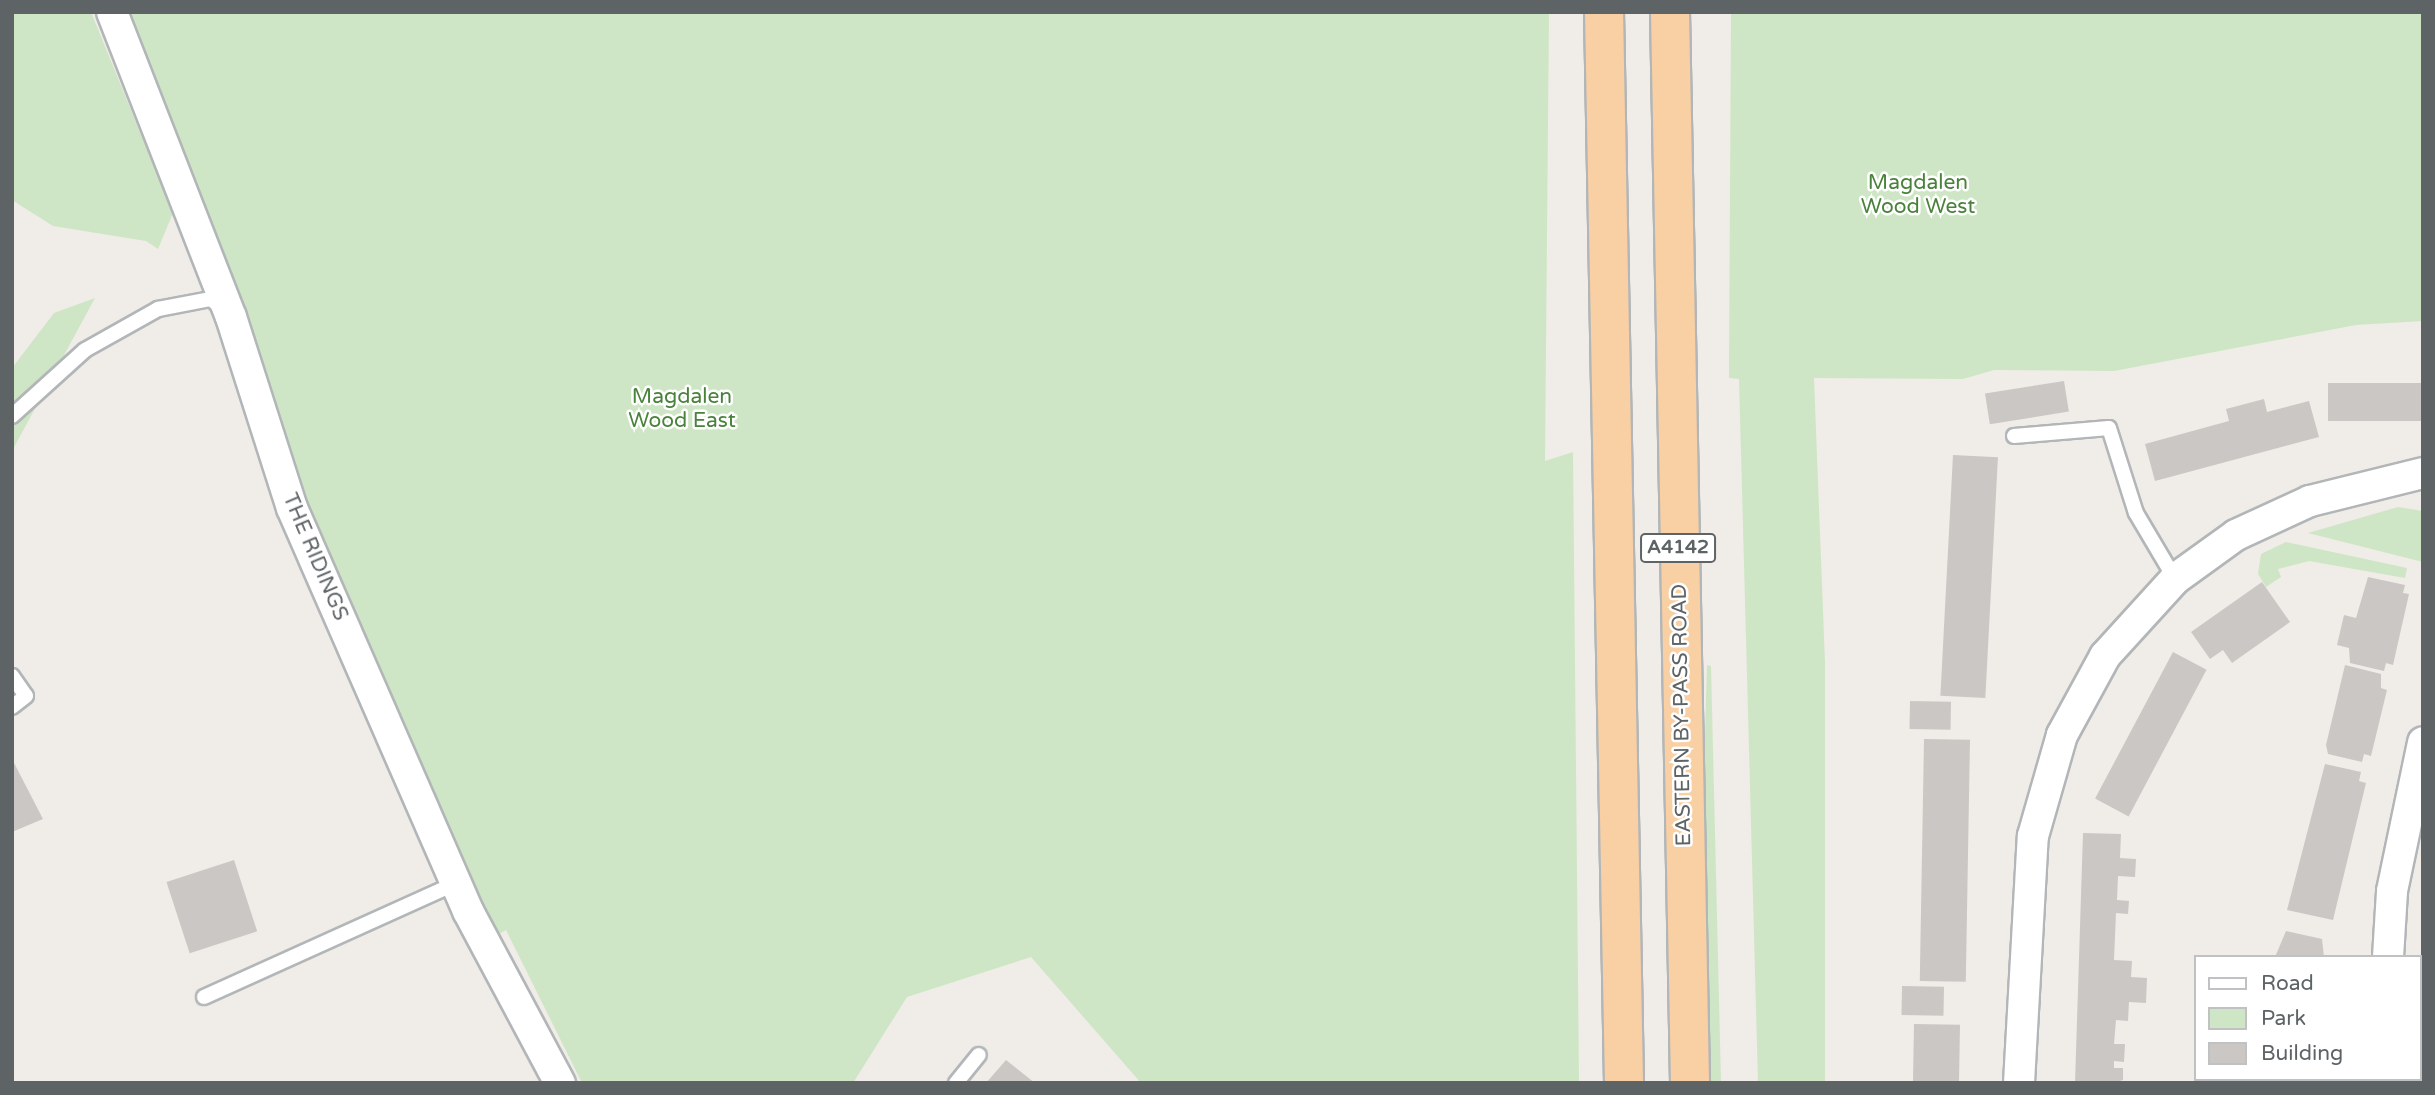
<!DOCTYPE html>
<style>
body{margin:0}
#map{position:relative;width:2435px;height:1095px;overflow:hidden;background:#f0ece7;font-family:"Varela Round",sans-serif}
div>[style]{position:absolute}
.green>*{inset:0;background:#cee6c5}
.building>*{inset:0;background:#cbc7c4;transform-origin:0 0}
.roads{filter:drop-shadow(2px 0 #b2b6b8) drop-shadow(-2px 0 #b2b6b8) drop-shadow(0 2px #b2b6b8) drop-shadow(0 -2px #b2b6b8)}
.service>*{height:14px;margin:-7px;padding:0 7px;transform-origin:7px;border-radius:7px;background:#fff}
.minor>*{height:30px;margin:-15px;padding:0 15px;transform-origin:15px;border-radius:15px;background:#fff}
.trunk>*{height:38px;margin:-19px;padding:0 19px;transform-origin:19px;border-radius:19px;background:#f9d0a4}
span{translate:-50% -50%;white-space:nowrap;text-align:center;line-height:1.15;-webkit-text-stroke:5px #fff;paint-order:stroke}
.shield-label span{padding:2px 5px;background:#fff;border:2px solid;border-radius:5px;-webkit-text-stroke-width:0}
.shield-label{font-size:19px;color:#5e6466;font-weight:700}
.park-label{font-size:21px;color:#49823a}
.street-label{font-size:21px;color:#5e6466}
.frame{position:absolute;inset:0;border:14px solid #5e6466;pointer-events:none}
.legend{position:absolute;left:2194px;top:955px;width:228px;height:126px;box-sizing:border-box;background:#fff;border:2px solid #bfc1c2;margin:0;padding:9px 12px;list-style:none;font-size:21px;color:#5e6466}
.legend li{display:flex;align-items:center;gap:14px;height:35px}
.legend b{width:35px;border:2px solid #bfc1c2}
</style>
<div id="map">
<div class="green">
<i style="clip-path:polygon(12px 12px,91px 12px,173px 213px,158px 249px,146px 241px,53px 226px,12px 200px)"></i>
<i style="clip-path:polygon(98px 12px,1549px 12px,1545px 461px,1573px 452px,1579px 1083px,1141px 1083px,1031px 957px,907px 997px,853px 1083px,582px 1083px,506px 930px,487px 941px)"></i>
<i style="clip-path:polygon(1731px 12px,2423px 12px,2423px 321px,2356px 325px,2114px 371px,1994px 370px,1963px 379px,1814px 378px,1825px 663px,1825px 1083px,1758px 1083px,1739px 379px,1729px 378px)"></i>
<i style="clip-path:polygon(95px 298px,12px 451px,12px 368px,54px 313px)"></i>
<i style="clip-path:polygon(2398px 507px,2423px 511px,2423px 562px,2308px 533px)"></i>
<i style="clip-path:polygon(2286px 542px,2407px 568px,2405px 578px,2309px 561px,2278px 569px,2281px 577px,2266px 587px,2258px 574px,2261px 554px)"></i>
<i style="clip-path:polygon(1707px 665px,1711px 666px,1721px 1083px,1708px 1083px,1702px 834px)"></i>
</div>
<div class="building">
<i style="left:2064px;top:381px;width:31px;height:80px;rotate:81deg"></i>
<i style="left:2423px;top:383px;width:38px;height:95px;rotate:90deg"></i>
<i style="clip-path:polygon(2264px 399px,2267px 412px,2309px 401px,2319px 437px,2155px 481px,2145px 444px,2229px 421px,2226px 409px)"></i>
<i style="left:1953px;top:455px;width:45px;height:241px;rotate:3deg"></i>
<i style="clip-path:polygon(2368px 577px,2405px 585px,2403px 593px,2409px 594px,2393px 665px,2386px 663px,2384px 671px,2350px 663px,2349px 648px,2337px 645px,2344px 615px,2356px 618px)"></i>
<i style="clip-path:polygon(2262px 582px,2290px 622px,2232px 663px,2223px 650px,2210px 659px,2191px 632px)"></i>
<i style="left:2173px;top:652px;width:38px;height:166px;rotate:28deg"></i>
<i style="clip-path:polygon(2345px 665px,2381px 674px,2381px 688px,2387px 690px,2371px 756px,2364px 754px,2362px 762px,2328px 754px,2326px 745px)"></i>
<i style="left:1910px;top:701px;width:41px;height:28px;rotate:1deg"></i>
<i style="left:1924px;top:739px;width:46px;height:242px;rotate:1deg"></i>
<i style="clip-path:polygon(12px 759px,43px 819px,12px 832px)"></i>
<i style="clip-path:polygon(2325px 764px,2361px 772px,2359px 781px,2366px 783px,2333px 920px,2287px 910px)"></i>
<i style="clip-path:polygon(2083px 833px,2121px 834px,2120px 858px,2136px 859px,2135px 877px,2118px 876px,2117px 900px,2129px 901px,2128px 914px,2116px 913px,2114px 960px,2132px 961px,2131px 977px,2147px 978px,2146px 1003px,2129px 1002px,2128px 1021px,2116px 1020px,2114px 1044px,2125px 1044px,2124px 1062px,2114px 1061px,2114px 1068px,2123px 1068px,2123px 1080px,2113px 1083px,2075px 1083px)"></i>
<i style="left:234px;top:860px;width:75px;height:71px;rotate:72deg"></i>
<i style="clip-path:polygon(2286px 931px,2322px 939px,2324px 957px,2275px 957px)"></i>
<i style="left:1902px;top:986px;width:42px;height:29px;rotate:1deg"></i>
<i style="left:1914px;top:1024px;width:46px;height:59px;rotate:1deg"></i>
<i style="clip-path:polygon(1006px 1060px,1035px 1083px,986px 1083px)"></i>
</div>
<div class="roads">
<div class="service">
<i style="left:12px;top:416px;width:98px;rotate:-42.1deg"></i>
<i style="left:85px;top:350px;width:84px;rotate:-29.3deg"></i>
<i style="left:158px;top:309px;width:54px;rotate:-10.7deg"></i>
<i style="left:211px;top:299px;width:16px;rotate:40deg"></i>
<i style="left:2014px;top:436px;width:95px;rotate:-4.8deg"></i>
<i style="left:2109px;top:428px;width:89px;rotate:72.4deg"></i>
<i style="left:2136px;top:513px;width:77px;rotate:59.4deg"></i>
<i style="left:12px;top:676px;width:24px;rotate:55deg"></i>
<i style="left:26px;top:696px;width:18px;rotate:142deg"></i>
<i style="left:204px;top:997px;width:277px;rotate:-24.3deg"></i>
<i style="left:956px;top:1083px;width:36px;rotate:-51deg"></i>
<i style="left:2292px;top:1083px;width:4px;rotate:-63deg"></i>
</div>
<div class="minor">
<i style="left:112px;top:12px;width:327px;rotate:68.7deg"></i>
<i style="left:231px;top:317px;width:201px;rotate:72.3deg"></i>
<i style="left:292px;top:508px;width:440px;rotate:66.4deg"></i>
<i style="left:468px;top:911px;width:195px;rotate:61.9deg"></i>
<i style="left:2388px;top:957px;width:66px;rotate:-86.5deg"></i>
<i style="left:2392px;top:891px;width:152px;rotate:-78.2deg"></i>
<i style="left:2419px;top:1050px;width:6px;rotate:51deg"></i>
<i style="left:2019px;top:1083px;width:247px;rotate:-86.8deg"></i>
<i style="left:2033px;top:836px;width:105px;rotate:-74deg"></i>
<i style="left:2062px;top:735px;width:90px;rotate:-61.4deg"></i>
<i style="left:2105px;top:656px;width:104px;rotate:-47.7deg"></i>
<i style="left:2175px;top:579px;width:75px;rotate:-35.8deg"></i>
<i style="left:2236px;top:535px;width:81px;rotate:-24.7deg"></i>
<i style="left:2310px;top:501px;width:116px;rotate:-13.9deg"></i>
</div>
<div class="trunk">
<i style="left:1604px;top:12px;width:1071px;rotate:88.93deg"></i>
<i style="left:1670px;top:12px;width:1071px;rotate:88.93deg"></i>
</div>
</div>
<div class="shield-label">
<span style="left:1678px;top:548px">A4142</span>
</div>
<div class="park-label">
<span style="left:1918px;top:195px">Magdalen<br>Wood West</span>
<span style="left:682px;top:409px">Magdalen<br>Wood East</span>
</div>
<div class="street-label">
<span style="left:315px;top:557px;rotate:67deg">THE RIDINGS</span>
<span style="left:1682px;top:715px;rotate:-91deg">EASTERN BY-PASS ROAD</span>
</div>
<div class="frame"></div>
<ul class="legend">
<li><b style="height:9px;background:#fff"></b>Road</li>
<li><b style="height:19px;background:#cee6c5"></b>Park</li>
<li><b style="height:19px;background:#cbc7c4"></b>Building</li>
</ul>
</div>
